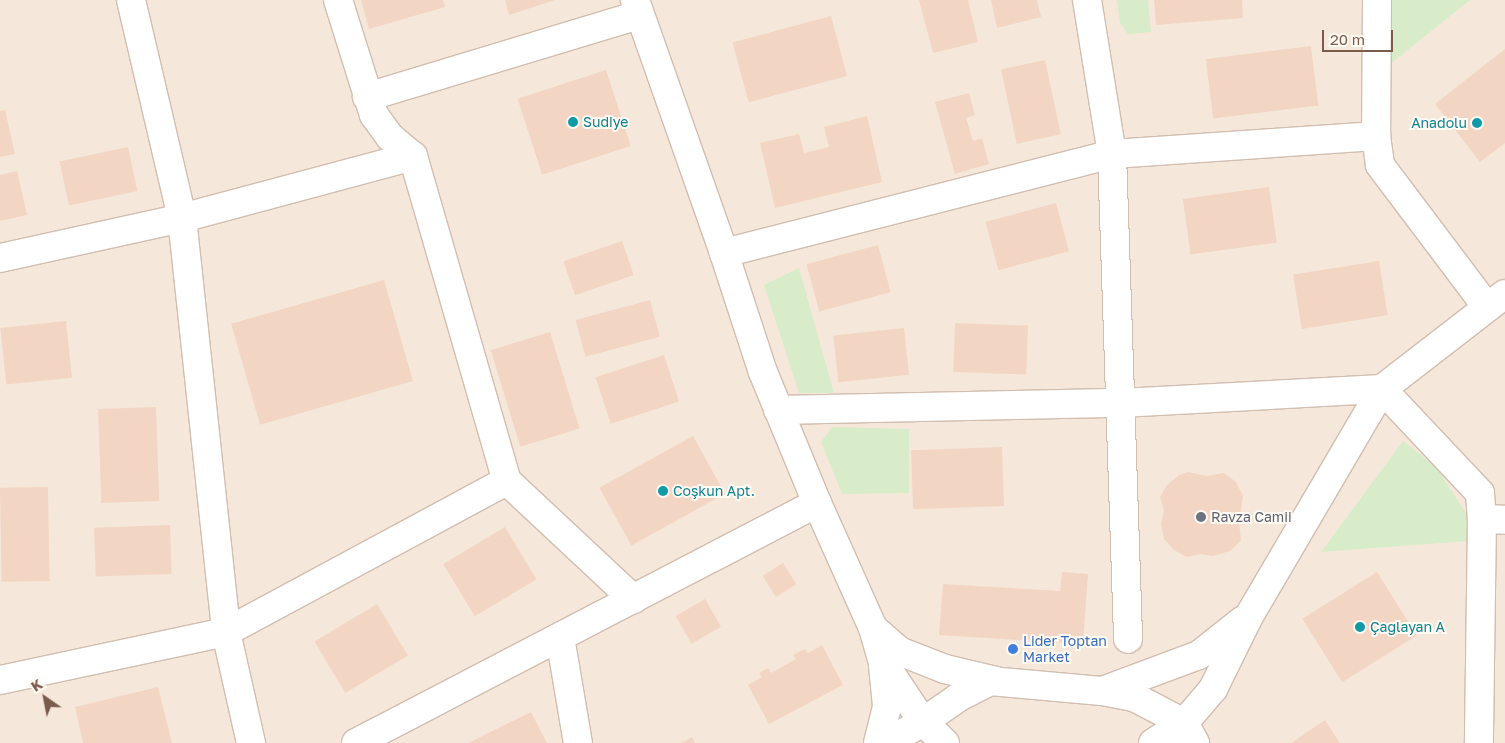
<!DOCTYPE html>
<meta charset="utf-8">
<style>
body{margin:0}
#map{position:relative;width:1505px;height:743px;overflow:hidden;background:#fdf6ec;font-family:"Golos Text",sans-serif}
div>[style]{position:absolute}
.residential>*{inset:0;background:#f5e8da;transform-origin:0 0}
.green>*{inset:0;background:#d8ecc9}
.building>*{inset:0;background:#f3d5c3;transform-origin:0 0}
.roads{filter:drop-shadow(1px 0 #d1beb0) drop-shadow(-1px 0 #d1beb0) drop-shadow(0 1px #d1beb0) drop-shadow(0 -1px #d1beb0)}
.minor>*{height:28px;margin:-14px;padding:0 14px;transform-origin:14px;border-radius:14px;background:#fff}
.dots>*{width:14px;height:14px;translate:-50% -50%;box-sizing:border-box;border:2px solid #fffaf3;border-radius:50%}
span{translate:-50% -50%;white-space:nowrap;text-align:center;line-height:1.15;-webkit-text-stroke:4px #fffaf3;paint-order:stroke}
.culture-label{font-size:14px;color:#0d838f}
.left{translate:0 -50%;text-align:left}
.right{translate:-100% -50%;text-align:right}
.worship-label{font-size:14px;color:#5b616d}
.shop-label{font-size:14px;color:#366cbe}
.north{position:absolute;left:20px;top:673px;width:50px;height:50px;-webkit-text-stroke:4px #fffaf3;paint-order:stroke;rotate:327deg;font-size:14px;font-weight:700;line-height:20px;text-align:center;color:#7a5c4d}
.north::after{content:'';display:block;margin:auto;width:18px;height:22px;background:#7a5c4d;clip-path:polygon(50% 0,100% 100%,50% 72%,0 100%)}
.scale{position:absolute;left:1322px;top:30px;width:71px;height:22px;box-sizing:border-box;border:2px solid #7a5c4d;border-top:0;padding-left:6px;font-size:15px;line-height:18px;white-space:nowrap;color:#7a5c4d;-webkit-text-stroke:4px #fffaf3;paint-order:stroke}
</style>
<div id="map">
<div class="residential">
<i style="left:0;top:0;width:1505px;height:743px"></i>
</div>
<div class="green">
<i style="clip-path:polygon(1117px 0,1148px 0,1151px 32px,1128px 34px,1120px 23px)"></i>
<i style="clip-path:polygon(1387px 0,1470px 0,1389px 65px)"></i>
<i style="clip-path:polygon(799px 268px,834px 393px,799px 393px,764px 285px)"></i>
<i style="clip-path:polygon(832px 427px,909px 429px,909px 493px,842px 494px,821px 442px)"></i>
<i style="clip-path:polygon(1403px 441px,1436px 467px,1468px 516px,1468px 541px,1321px 552px)"></i>
</div>
<div class="building">
<i style="clip-path:polygon(361px 0,443px 0,445px 7px,369px 29px)"></i>
<i style="clip-path:polygon(505px 0,555px 0,509px 15px)"></i>
<i style="clip-path:polygon(919px 0,968px 0,978px 42px,933px 53px)"></i>
<i style="clip-path:polygon(991px 0,1037px 0,1041px 17px,997px 28px)"></i>
<i style="clip-path:polygon(1154px 0,1242px 0,1243px 18px,1156px 25px)"></i>
<i style="left:831px;top:16px;width:62px;height:102px;rotate:75deg"></i>
<i style="left:1311px;top:46px;width:60px;height:106px;rotate:83deg"></i>
<i style="clip-path:polygon(1505px 49px,1505px 143px,1480px 162px,1435px 104px)"></i>
<i style="left:1045px;top:60px;width:76px;height:45px;rotate:78deg"></i>
<i style="left:606px;top:70px;width:80px;height:93px;rotate:72deg"></i>
<i style="clip-path:polygon(969px 93px,975px 115px,966px 118px,973px 141px,982px 138px,989px 164px,955px 174px,935px 102px)"></i>
<i style="clip-path:polygon(5px 110px,15px 154px,0 157px,0 111px)"></i>
<i style="clip-path:polygon(867px 116px,882px 182px,775px 208px,760px 143px,799px 134px,804px 153px,829px 147px,824px 127px)"></i>
<i style="left:128px;top:147px;width:45px;height:70px;rotate:78deg"></i>
<i style="clip-path:polygon(17px 171px,27px 215px,0 221px,0 175px)"></i>
<i style="left:1269px;top:187px;width:56px;height:87px;rotate:82deg"></i>
<i style="left:1056px;top:203px;width:50px;height:73px;rotate:75deg"></i>
<i style="left:622px;top:241px;width:36px;height:62px;rotate:71deg"></i>
<i style="left:878px;top:245px;width:49px;height:74px;rotate:75deg"></i>
<i style="left:1379px;top:261px;width:55px;height:87px;rotate:81deg"></i>
<i style="left:384px;top:280px;width:105px;height:159px;rotate:74deg"></i>
<i style="left:650px;top:300px;width:38px;height:77px;rotate:75deg"></i>
<i style="left:66px;top:321px;width:57px;height:66px;rotate:84deg"></i>
<i style="left:955px;top:323px;width:73px;height:49px;rotate:2deg"></i>
<i style="left:904px;top:328px;width:47px;height:71px;rotate:84deg"></i>
<i style="left:550px;top:332px;width:101px;height:62px;rotate:73deg"></i>
<i style="left:664px;top:355px;width:49px;height:72px;rotate:72deg"></i>
<i style="left:156px;top:407px;width:94px;height:58px;rotate:88deg"></i>
<i style="left:693px;top:436px;width:66px;height:107px;rotate:61deg"></i>
<i style="left:1002px;top:447px;width:59px;height:91px;rotate:88deg"></i>
<i style="clip-path:polygon(1188px 472px,1206px 476px,1224px 473px,1236px 482px,1243px 496px,1239px 523px,1241px 540px,1230px 551px,1213px 556px,1200px 554px,1187px 557px,1174px 550px,1164px 539px,1161px 524px,1164px 510px,1160px 497px,1167px 485px,1179px 475px)"></i>
<i style="left:48px;top:487px;width:94px;height:48px;rotate:89deg"></i>
<i style="left:170px;top:525px;width:49px;height:76px;rotate:88deg"></i>
<i style="left:505px;top:527px;width:61px;height:72px;rotate:59deg"></i>
<i style="left:783px;top:563px;width:25px;height:24px;rotate:58deg"></i>
<i style="clip-path:polygon(1062px 572px,1088px 574px,1083px 644px,939px 635px,943px 584px,1060px 591px)"></i>
<i style="left:1377px;top:572px;width:75px;height:88px;rotate:58deg"></i>
<i style="left:705px;top:599px;width:32px;height:34px;rotate:60deg"></i>
<i style="left:377px;top:604px;width:60px;height:73px;rotate:59deg"></i>
<i style="clip-path:polygon(822px 645px,843px 685px,769px 724px,748px 685px,762px 677px,759px 673px,768px 668px,771px 673px,796px 659px,793px 655px,805px 649px,808px 653px)"></i>
<i style="clip-path:polygon(158px 687px,172px 743px,83px 743px,75px 707px)"></i>
<i style="clip-path:polygon(531px 712px,547px 743px,468px 743px)"></i>
<i style="clip-path:polygon(1325px 720px,1340px 743px,1291px 743px)"></i>
<i style="clip-path:polygon(692px 737px,695px 743px,681px 743px)"></i>
</div>
<div class="roads">
<div class="minor">
<i style="left:131px;top:0;width:224px;rotate:76.8deg"></i>
<i style="left:182px;top:218px;width:416px;rotate:83.9deg"></i>
<i style="left:226px;top:632px;width:114px;rotate:77.3deg"></i>
<i style="left:338px;top:0;width:121px;rotate:72.6deg"></i>
<i style="left:374px;top:115px;width:27px;rotate:54deg"></i>
<i style="left:390px;top:137px;width:30px;rotate:40deg"></i>
<i style="left:413px;top:156px;width:338px;rotate:73.9deg"></i>
<i style="left:507px;top:481px;width:173px;rotate:43.1deg"></i>
<i style="left:635px;top:0;width:268px;rotate:70.6deg"></i>
<i style="left:724px;top:253px;width:125px;rotate:71.9deg"></i>
<i style="left:763px;top:372px;width:142px;rotate:67.6deg"></i>
<i style="left:817px;top:503px;width:137px;rotate:65.9deg"></i>
<i style="left:873px;top:628px;width:35px;rotate:74deg"></i>
<i style="left:883px;top:662px;width:72px;rotate:56.3deg"></i>
<i style="left:923px;top:722px;width:43px;rotate:150.4deg"></i>
<i style="left:1087px;top:0;width:156px;rotate:80.8deg"></i>
<i style="left:1112px;top:154px;width:485px;rotate:88.1deg"></i>
<i style="left:1377px;top:0;width:136px;rotate:90.4deg"></i>
<i style="left:1376px;top:136px;width:29px;rotate:82deg"></i>
<i style="left:1380px;top:165px;width:178px;rotate:53deg"></i>
<i style="left:367px;top:97px;width:284px;rotate:-16.8deg"></i>
<i style="left:724px;top:253px;width:400px;rotate:-14.3deg"></i>
<i style="left:1112px;top:154px;width:265px;rotate:-3.9deg"></i>
<i style="left:0;top:258px;width:186px;rotate:-12.4deg"></i>
<i style="left:182px;top:218px;width:239px;rotate:-15deg"></i>
<i style="left:778px;top:410px;width:343px;rotate:-1.2deg"></i>
<i style="left:1121px;top:403px;width:261px;rotate:-3.1deg"></i>
<i style="left:1382px;top:389px;width:143px;rotate:46.7deg"></i>
<i style="left:1480px;top:493px;width:26px;rotate:86deg"></i>
<i style="left:1482px;top:519px;width:224px;rotate:90.8deg"></i>
<i style="left:1482px;top:519px;width:23px;rotate:2deg"></i>
<i style="left:873px;top:628px;width:35px;rotate:41deg"></i>
<i style="left:899px;top:651px;width:49px;rotate:21.4deg"></i>
<i style="left:945px;top:669px;width:52px;rotate:13.2deg"></i>
<i style="left:560px;top:637px;width:108px;rotate:80.4deg"></i>
<i style="left:0;top:680px;width:231px;rotate:-12deg"></i>
<i style="left:226px;top:632px;width:319px;rotate:-28.3deg"></i>
<i style="left:1102px;top:691px;width:33px;rotate:11deg"></i>
<i style="left:1134px;top:697px;width:56px;rotate:27.5deg"></i>
<i style="left:1184px;top:723px;width:23px;rotate:61deg"></i>
<i style="left:356px;top:743px;width:520px;rotate:-27.5deg"></i>
<i style="left:878px;top:743px;width:38px;rotate:-76deg"></i>
<i style="left:887px;top:706px;width:40px;rotate:-95.7deg"></i>
<i style="left:945px;top:743px;width:30px;rotate:-136deg"></i>
<i style="left:923px;top:722px;width:44px;rotate:-34.8deg"></i>
<i style="left:959px;top:697px;width:35px;rotate:-27deg"></i>
<i style="left:990px;top:681px;width:112px;rotate:5.1deg"></i>
<i style="left:1102px;top:691px;width:103px;rotate:-20.4deg"></i>
<i style="left:1199px;top:655px;width:56px;rotate:-38.5deg"></i>
<i style="left:1153px;top:743px;width:37px;rotate:-33deg"></i>
<i style="left:1184px;top:723px;width:45px;rotate:-49.5deg"></i>
<i style="left:1213px;top:689px;width:81px;rotate:-63.7deg"></i>
<i style="left:1249px;top:616px;width:263px;rotate:-59.6deg"></i>
<i style="left:1382px;top:389px;width:155px;rotate:-37.7deg"></i>
</div>
</div>
<div class="dots">
<i style="left:573px;top:122px;background:#0f9aa8"></i>
<i style="left:1477px;top:123px;background:#0f9aa8"></i>
<i style="left:663px;top:491px;background:#0f9aa8"></i>
<i style="left:1201px;top:517px;background:#6b7280"></i>
<i style="left:1360px;top:627px;background:#0f9aa8"></i>
<i style="left:1013px;top:649px;background:#3f7fe0"></i>
</div>
<div class="culture-label">
<span class="left" style="left:583px;top:122px">Sudiye</span>
<span class="right" style="left:1467px;top:123px">Anadolu</span>
<span class="left" style="left:673px;top:491px">Coşkun Apt.</span>
<span class="left" style="left:1370px;top:627px">Çağlayan A</span>
</div>
<div class="worship-label">
<span class="left" style="left:1211px;top:517px">Ravza Camii</span>
</div>
<div class="shop-label">
<span class="left" style="left:1023px;top:649px">Lider Toptan<br>Market</span>
</div>
<div class="north">K</div>
<div class="scale">20 m</div>
</div>
